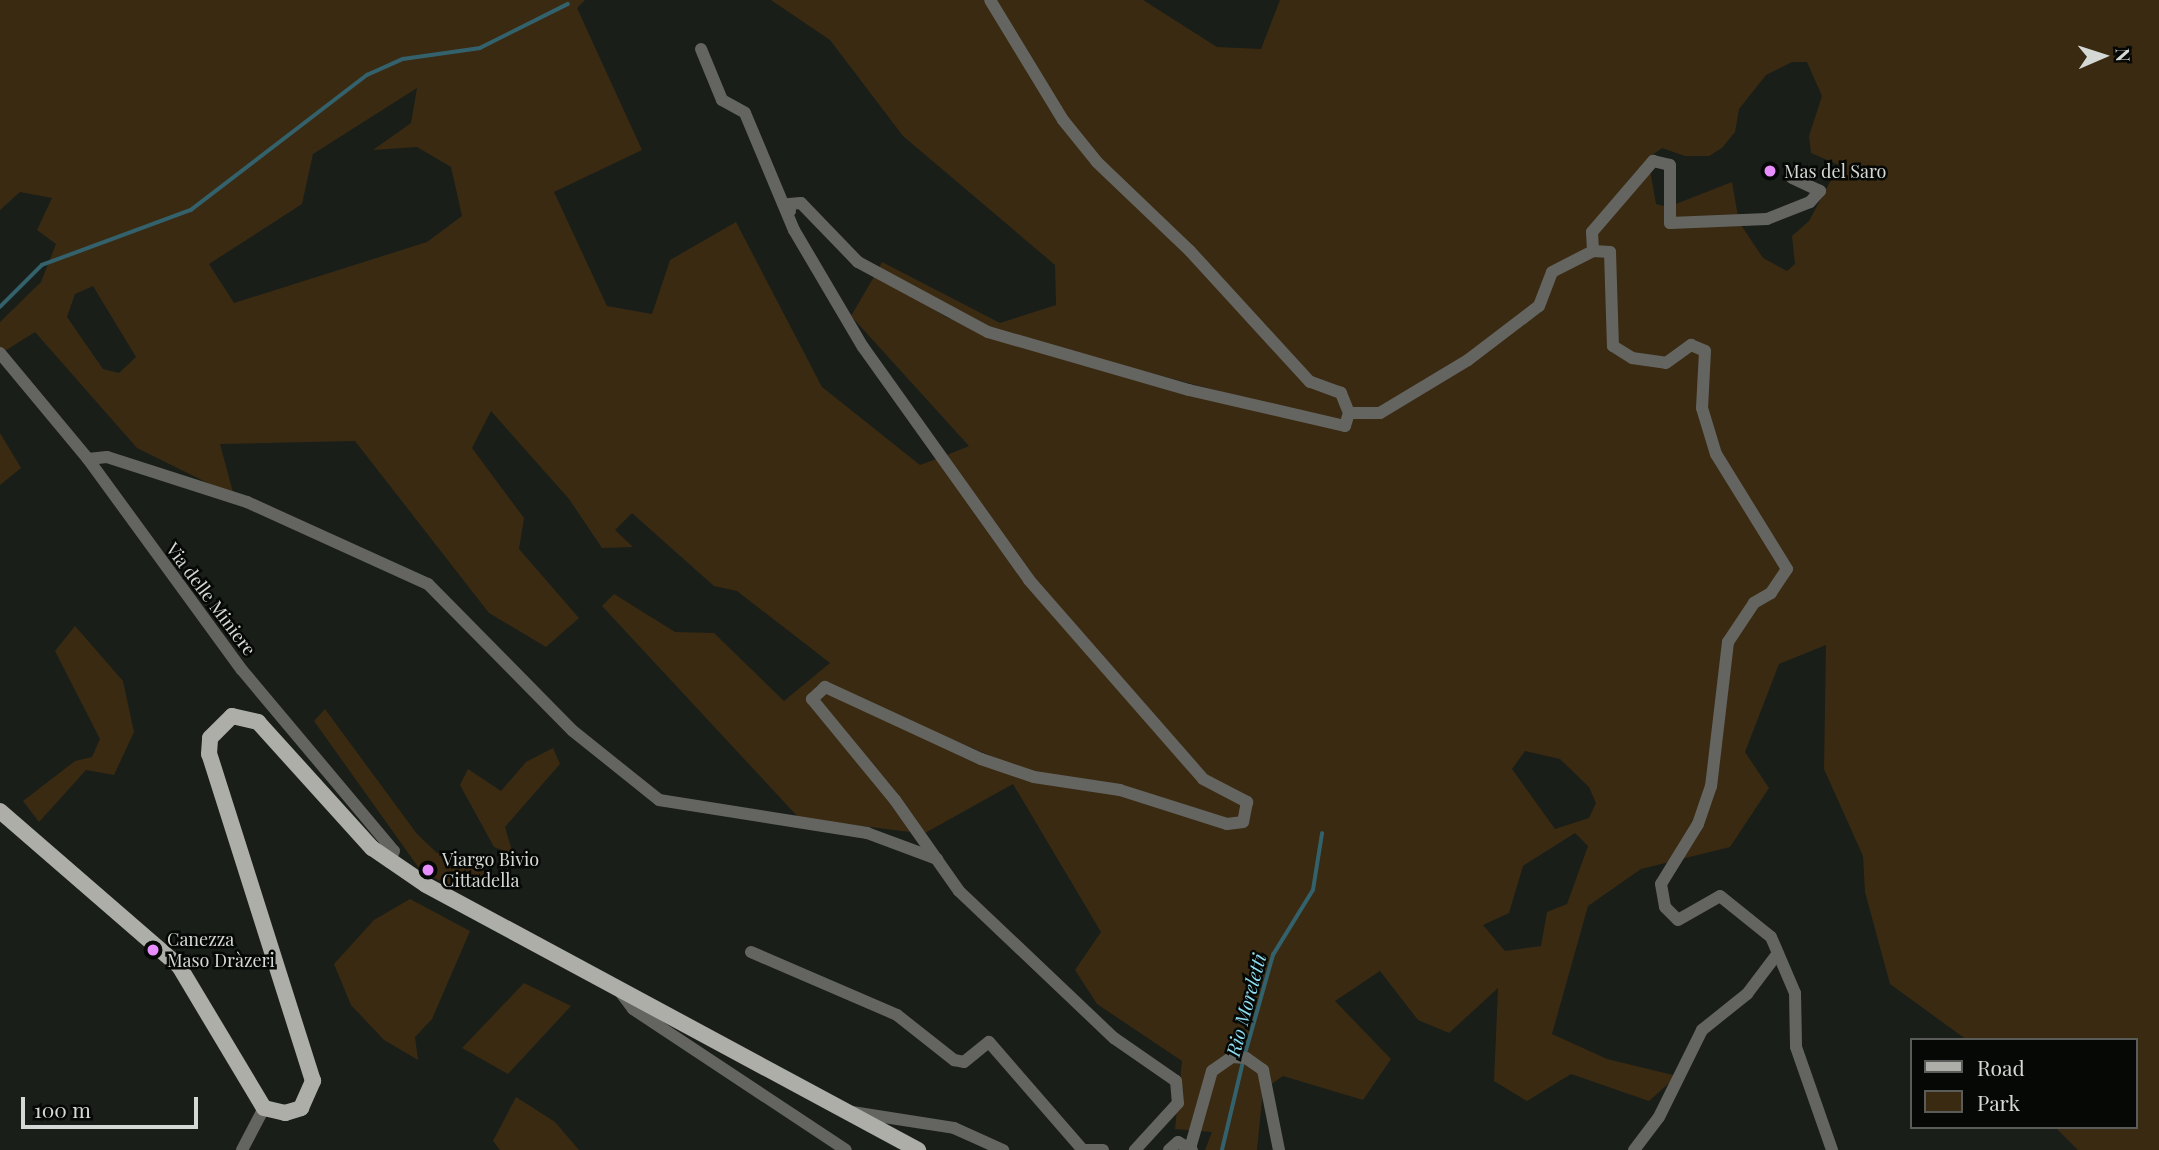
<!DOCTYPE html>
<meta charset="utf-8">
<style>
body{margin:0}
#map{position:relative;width:2159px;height:1150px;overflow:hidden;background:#191e19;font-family:"Playfair Display",serif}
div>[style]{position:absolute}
.green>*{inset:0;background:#3a2a12}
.stream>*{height:3.5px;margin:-1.75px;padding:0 1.75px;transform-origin:1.75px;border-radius:1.75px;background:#33626d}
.minor>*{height:12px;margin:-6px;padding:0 6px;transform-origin:6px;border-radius:6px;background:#646561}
.major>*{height:16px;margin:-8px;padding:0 8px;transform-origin:8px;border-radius:8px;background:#adaea7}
.dots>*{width:19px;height:19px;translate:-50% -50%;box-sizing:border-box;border:4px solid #060806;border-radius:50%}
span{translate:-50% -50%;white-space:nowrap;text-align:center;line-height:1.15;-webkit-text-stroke:5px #060806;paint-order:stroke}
.poi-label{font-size:18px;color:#d5d9d5}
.left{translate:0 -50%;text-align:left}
.street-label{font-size:18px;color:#d5d9d5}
.water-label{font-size:19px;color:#8edff4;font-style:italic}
.legend{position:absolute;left:1910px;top:1038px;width:228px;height:91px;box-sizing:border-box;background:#060806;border:2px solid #595c59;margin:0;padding:9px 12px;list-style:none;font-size:21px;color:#d5d9d5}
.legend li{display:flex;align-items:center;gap:14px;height:35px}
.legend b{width:35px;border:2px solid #595c59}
.north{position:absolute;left:2068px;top:21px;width:70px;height:70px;-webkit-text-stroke:5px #060806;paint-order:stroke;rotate:87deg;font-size:19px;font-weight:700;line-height:28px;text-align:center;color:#d5d9d5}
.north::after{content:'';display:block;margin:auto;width:24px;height:32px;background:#d5d9d5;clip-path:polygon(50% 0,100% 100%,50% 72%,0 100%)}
.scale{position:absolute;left:21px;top:1097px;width:177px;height:32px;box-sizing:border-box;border:4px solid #d5d9d5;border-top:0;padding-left:9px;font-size:21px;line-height:24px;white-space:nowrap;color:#d5d9d5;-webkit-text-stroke:5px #060806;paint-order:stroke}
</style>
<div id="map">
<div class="green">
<i style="clip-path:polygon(evenodd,0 0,585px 0,577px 8px,642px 150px,554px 192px,607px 306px,652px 314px,670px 260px,736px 222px,822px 387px,920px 465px,944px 456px,991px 529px,1202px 780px,1245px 804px,1241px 820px,1227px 822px,1035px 775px,826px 685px,816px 686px,811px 700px,918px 833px,799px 818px,602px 606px,614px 594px,675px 632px,714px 633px,784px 701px,830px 663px,737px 591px,714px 586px,632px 513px,615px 530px,633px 547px,602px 548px,569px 499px,491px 411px,472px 448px,524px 518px,519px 549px,579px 618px,546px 647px,489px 613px,355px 441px,220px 444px,234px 496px,137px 448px,35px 332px,0 354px,0 322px,41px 282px,56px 244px,37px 230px,52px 198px,20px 192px,0 210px,0 0,417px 88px,411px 123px,373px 150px,417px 147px,451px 167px,462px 216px,427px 242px,234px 303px,209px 264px,302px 204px,313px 154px,417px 88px,0 0,93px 286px,136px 357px,119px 373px,103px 369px,67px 317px,75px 294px,93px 286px)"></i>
<i style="clip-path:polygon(771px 0,988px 0,1062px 121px,1279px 354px,1339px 395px,1344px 424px,988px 330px,877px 272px,882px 262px,1000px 323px,1056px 305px,1055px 265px,903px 136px,830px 40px)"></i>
<i style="clip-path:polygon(evenodd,992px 0,1143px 0,1217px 47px,1261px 49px,1280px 0,2159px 0,2159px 1150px,2078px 1150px,2055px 1127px,2136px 1127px,2136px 1040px,1967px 1040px,1890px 984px,1865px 892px,1863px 856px,1824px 769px,1826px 645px,1779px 664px,1745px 752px,1769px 788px,1730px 847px,1641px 869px,1588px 906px,1552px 1034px,1607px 1059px,1677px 1076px,1649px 1101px,1571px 1074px,1527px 1101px,1494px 1081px,1498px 988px,1449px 1033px,1418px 1020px,1380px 971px,1335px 1001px,1391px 1059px,1363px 1100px,1283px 1076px,1263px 1090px,1257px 1150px,1205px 1150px,1212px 1132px,1175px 1129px,1182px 1061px,1097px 1004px,1075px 970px,1101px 932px,1013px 784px,925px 833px,814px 699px,819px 689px,980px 760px,1244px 823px,1249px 802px,1204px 778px,1030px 579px,947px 455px,969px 446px,851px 316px,875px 275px,948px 318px,1346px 428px,1342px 392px,1311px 381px,1098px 160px,1065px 120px,992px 0,1792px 62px,1807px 62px,1822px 96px,1809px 136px,1811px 153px,1839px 165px,1809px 221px,1792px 236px,1795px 264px,1787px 271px,1763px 258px,1739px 222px,1732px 182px,1668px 207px,1656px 204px,1648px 158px,1662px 148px,1685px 156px,1709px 156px,1722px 148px,1735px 132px,1739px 109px,1766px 75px,1792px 62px,992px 0,1525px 751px,1560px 759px,1589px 787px,1596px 803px,1589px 818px,1555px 829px,1512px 769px,1525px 751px,992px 0,1575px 833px,1588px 846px,1567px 904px,1547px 912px,1541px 946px,1505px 951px,1483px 925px,1509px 913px,1523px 866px,1575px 833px)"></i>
<i style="clip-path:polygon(0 433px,21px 468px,0 485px)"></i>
<i style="clip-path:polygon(75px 626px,123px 681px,134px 732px,114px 775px,86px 770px,39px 822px,23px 801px,75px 761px,92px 757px,100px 739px,55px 651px)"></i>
<i style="clip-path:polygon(325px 709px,417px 834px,437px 853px,482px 861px,485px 873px,458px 890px,421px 871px,314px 721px)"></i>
<i style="clip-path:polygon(553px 748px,560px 764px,505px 827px,513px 854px,494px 847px,460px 785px,468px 769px,501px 791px,526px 762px)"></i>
<i style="clip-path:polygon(410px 899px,470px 931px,432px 1019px,415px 1037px,418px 1060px,384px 1040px,351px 1005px,334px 964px,374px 920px)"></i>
<i style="clip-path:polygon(524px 983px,571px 1006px,508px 1074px,462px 1048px)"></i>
<i style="clip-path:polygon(516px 1097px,555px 1122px,579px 1150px,500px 1150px,493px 1141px)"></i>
</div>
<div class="stream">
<i style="left:0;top:307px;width:59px;rotate:-45deg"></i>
<i style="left:42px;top:265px;width:159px;rotate:-20.3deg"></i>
<i style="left:191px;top:210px;width:222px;rotate:-37.5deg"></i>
<i style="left:367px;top:75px;width:39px;rotate:-24deg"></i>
<i style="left:403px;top:59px;width:78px;rotate:-8.1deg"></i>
<i style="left:480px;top:48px;width:98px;rotate:-26.6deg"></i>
<i style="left:1245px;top:1054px;width:103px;rotate:-74.2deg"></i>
<i style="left:1273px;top:955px;width:76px;rotate:-58.4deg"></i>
<i style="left:1313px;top:890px;width:57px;rotate:-80.9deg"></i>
<i style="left:1222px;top:1150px;width:90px;rotate:-76.6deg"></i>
</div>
<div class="minor">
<i style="left:701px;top:49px;width:55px;rotate:67.6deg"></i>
<i style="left:722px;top:100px;width:26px;rotate:29deg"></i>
<i style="left:745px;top:113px;width:127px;rotate:67.3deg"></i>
<i style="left:794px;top:230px;width:136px;rotate:59.5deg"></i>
<i style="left:863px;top:347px;width:286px;rotate:54.5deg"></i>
<i style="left:1029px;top:580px;width:264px;rotate:48.8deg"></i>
<i style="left:1203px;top:779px;width:50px;rotate:27.6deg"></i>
<i style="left:1247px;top:802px;width:20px;rotate:101deg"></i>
<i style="left:1243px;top:822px;width:16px;rotate:173deg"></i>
<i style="left:1227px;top:824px;width:112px;rotate:-162.4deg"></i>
<i style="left:1120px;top:790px;width:87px;rotate:-171.4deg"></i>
<i style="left:1034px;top:777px;width:56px;rotate:-161.2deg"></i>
<i style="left:981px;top:759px;width:172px;rotate:-155.2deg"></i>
<i style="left:825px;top:687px;width:18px;rotate:137deg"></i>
<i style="left:812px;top:699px;width:131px;rotate:50.6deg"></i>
<i style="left:895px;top:800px;width:111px;rotate:54.9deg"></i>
<i style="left:959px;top:891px;width:214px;rotate:43.5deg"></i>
<i style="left:1114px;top:1038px;width:75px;rotate:34.7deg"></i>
<i style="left:1176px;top:1081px;width:22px;rotate:85deg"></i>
<i style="left:1178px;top:1103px;width:64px;rotate:132.5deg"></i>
<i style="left:790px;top:211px;width:7px;rotate:-98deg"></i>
<i style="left:789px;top:204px;width:12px;rotate:-5deg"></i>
<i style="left:801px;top:203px;width:82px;rotate:46deg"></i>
<i style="left:858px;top:262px;width:148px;rotate:28.3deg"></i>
<i style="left:988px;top:332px;width:209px;rotate:16.1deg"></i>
<i style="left:1189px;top:390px;width:160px;rotate:13deg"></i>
<i style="left:1345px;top:426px;width:14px;rotate:-73deg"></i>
<i style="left:1349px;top:413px;width:22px;rotate:-112deg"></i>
<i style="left:1341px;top:393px;width:33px;rotate:-160deg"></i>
<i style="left:1310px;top:382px;width:178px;rotate:-132.5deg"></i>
<i style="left:1190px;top:251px;width:129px;rotate:-136.3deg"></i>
<i style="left:1097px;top:162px;width:54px;rotate:-129deg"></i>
<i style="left:1063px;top:120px;width:140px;rotate:-121.3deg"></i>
<i style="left:1593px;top:251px;width:19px;rotate:-93deg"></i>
<i style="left:1592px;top:232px;width:94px;rotate:-49.3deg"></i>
<i style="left:1653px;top:161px;width:17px;rotate:13deg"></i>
<i style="left:1670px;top:165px;width:58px;rotate:90deg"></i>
<i style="left:1670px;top:223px;width:97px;rotate:-2.4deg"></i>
<i style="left:1767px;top:219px;width:46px;rotate:-21.6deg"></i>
<i style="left:1810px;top:202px;width:15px;rotate:-48deg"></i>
<i style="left:1820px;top:191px;width:31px;rotate:-155deg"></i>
<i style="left:0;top:353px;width:138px;rotate:50.3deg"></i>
<i style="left:88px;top:459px;width:261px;rotate:53.9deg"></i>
<i style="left:242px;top:670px;width:236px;rotate:50deg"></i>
<i style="left:394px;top:851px;width:12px;rotate:114deg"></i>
<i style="left:1349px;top:413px;width:31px"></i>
<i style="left:1380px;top:413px;width:103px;rotate:-31.1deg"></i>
<i style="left:1468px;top:360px;width:89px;rotate:-37.3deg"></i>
<i style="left:1539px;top:306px;width:36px;rotate:-69deg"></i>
<i style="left:1552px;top:272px;width:46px;rotate:-27.1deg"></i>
<i style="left:1593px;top:251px;width:17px;rotate:3deg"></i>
<i style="left:1610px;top:252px;width:94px;rotate:88.2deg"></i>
<i style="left:1613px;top:346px;width:22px;rotate:32deg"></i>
<i style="left:1632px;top:358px;width:34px;rotate:8deg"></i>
<i style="left:1666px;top:363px;width:31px;rotate:-36deg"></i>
<i style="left:1691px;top:345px;width:15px;rotate:23deg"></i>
<i style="left:1705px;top:351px;width:57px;rotate:93deg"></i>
<i style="left:1702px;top:408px;width:48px;rotate:73.1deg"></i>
<i style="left:1716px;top:454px;width:135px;rotate:58.3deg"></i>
<i style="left:1787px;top:569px;width:29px;rotate:124deg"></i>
<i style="left:1771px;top:593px;width:20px;rotate:150deg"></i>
<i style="left:1754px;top:603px;width:47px;rotate:123.7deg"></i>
<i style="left:1728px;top:642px;width:145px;rotate:96.7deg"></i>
<i style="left:1711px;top:786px;width:40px;rotate:108.9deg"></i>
<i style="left:1698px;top:824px;width:70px;rotate:121.7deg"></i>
<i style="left:1661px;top:884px;width:23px;rotate:80deg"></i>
<i style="left:1665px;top:907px;width:18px;rotate:45deg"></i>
<i style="left:1678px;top:920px;width:48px;rotate:-29.7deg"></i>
<i style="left:1720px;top:896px;width:65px;rotate:38.8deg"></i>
<i style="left:1771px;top:937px;width:61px;rotate:66.8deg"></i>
<i style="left:1795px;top:993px;width:54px;rotate:88.9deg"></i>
<i style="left:1796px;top:1047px;width:109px;rotate:70.7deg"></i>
<i style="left:88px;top:459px;width:19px;rotate:-6deg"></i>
<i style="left:107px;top:457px;width:147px;rotate:17.8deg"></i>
<i style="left:247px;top:502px;width:199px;rotate:24.4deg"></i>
<i style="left:428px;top:584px;width:206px;rotate:45.4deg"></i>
<i style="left:573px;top:731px;width:110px;rotate:38.7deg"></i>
<i style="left:659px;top:800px;width:211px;rotate:9deg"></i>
<i style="left:867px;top:833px;width:75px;rotate:20.4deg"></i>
<i style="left:751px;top:952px;width:159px;rotate:23.3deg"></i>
<i style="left:897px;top:1015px;width:73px;rotate:38.3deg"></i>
<i style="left:954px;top:1060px;width:10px;rotate:11deg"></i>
<i style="left:964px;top:1062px;width:32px;rotate:-39deg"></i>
<i style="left:989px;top:1042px;width:140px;rotate:49deg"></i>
<i style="left:618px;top:989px;width:25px;rotate:53deg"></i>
<i style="left:633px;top:1009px;width:255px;rotate:33.5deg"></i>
<i style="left:852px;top:1112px;width:103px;rotate:8.9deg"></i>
<i style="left:954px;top:1128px;width:54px;rotate:24.2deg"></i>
<i style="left:1191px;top:1145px;width:77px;rotate:-74.2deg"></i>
<i style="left:1212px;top:1071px;width:24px;rotate:-35deg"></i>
<i style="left:1232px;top:1057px;width:14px;rotate:4deg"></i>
<i style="left:1246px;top:1058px;width:21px;rotate:35deg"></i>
<i style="left:1263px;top:1070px;width:82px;rotate:78.7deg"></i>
<i style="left:242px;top:1150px;width:47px;rotate:-62.4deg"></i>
<i style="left:1081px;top:1150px;width:22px"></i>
<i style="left:1169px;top:1150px;width:12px;rotate:-42deg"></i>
<i style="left:1178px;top:1142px;width:16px;rotate:30deg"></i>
<i style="left:1634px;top:1150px;width:41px;rotate:-52.9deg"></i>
<i style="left:1659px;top:1117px;width:97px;rotate:-63.7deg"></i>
<i style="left:1702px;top:1030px;width:58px;rotate:-38.7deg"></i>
<i style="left:1747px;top:994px;width:51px;rotate:-52.9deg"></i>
</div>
<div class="major">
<i style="left:0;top:811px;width:237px;rotate:40.9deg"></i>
<i style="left:179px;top:966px;width:165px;rotate:59.1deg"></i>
<i style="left:264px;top:1108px;width:22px;rotate:13deg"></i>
<i style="left:285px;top:1113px;width:17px;rotate:-17deg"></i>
<i style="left:301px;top:1108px;width:30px;rotate:-66deg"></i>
<i style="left:313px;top:1081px;width:343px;rotate:-107.6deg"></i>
<i style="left:209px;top:754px;width:16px;rotate:-86deg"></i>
<i style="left:210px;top:738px;width:31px;rotate:-45deg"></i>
<i style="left:232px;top:716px;width:27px;rotate:13deg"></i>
<i style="left:258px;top:722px;width:170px;rotate:47.9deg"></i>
<i style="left:372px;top:848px;width:65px;rotate:34.4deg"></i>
<i style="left:426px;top:885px;width:559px;rotate:28.31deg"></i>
</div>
<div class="dots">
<i style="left:1770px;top:171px;background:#e98efe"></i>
<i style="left:428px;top:870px;background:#e98efe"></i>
<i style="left:153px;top:950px;background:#e98efe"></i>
</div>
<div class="poi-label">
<span class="left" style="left:1784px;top:171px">Mas del Saro</span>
<span class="left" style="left:442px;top:870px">Viargo Bivio<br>Cittadella</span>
<span class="left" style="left:167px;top:950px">Canezza<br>Maso Dràzeri</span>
</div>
<div class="street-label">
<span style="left:211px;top:599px;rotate:53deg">Via delle Miniere</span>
</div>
<div class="water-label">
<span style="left:1246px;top:1005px;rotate:-75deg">Rio Moreletti</span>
</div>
<ul class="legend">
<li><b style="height:9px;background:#adaea7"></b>Road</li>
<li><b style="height:19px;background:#3a2a12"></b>Park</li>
</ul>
<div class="north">N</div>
<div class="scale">100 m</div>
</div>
